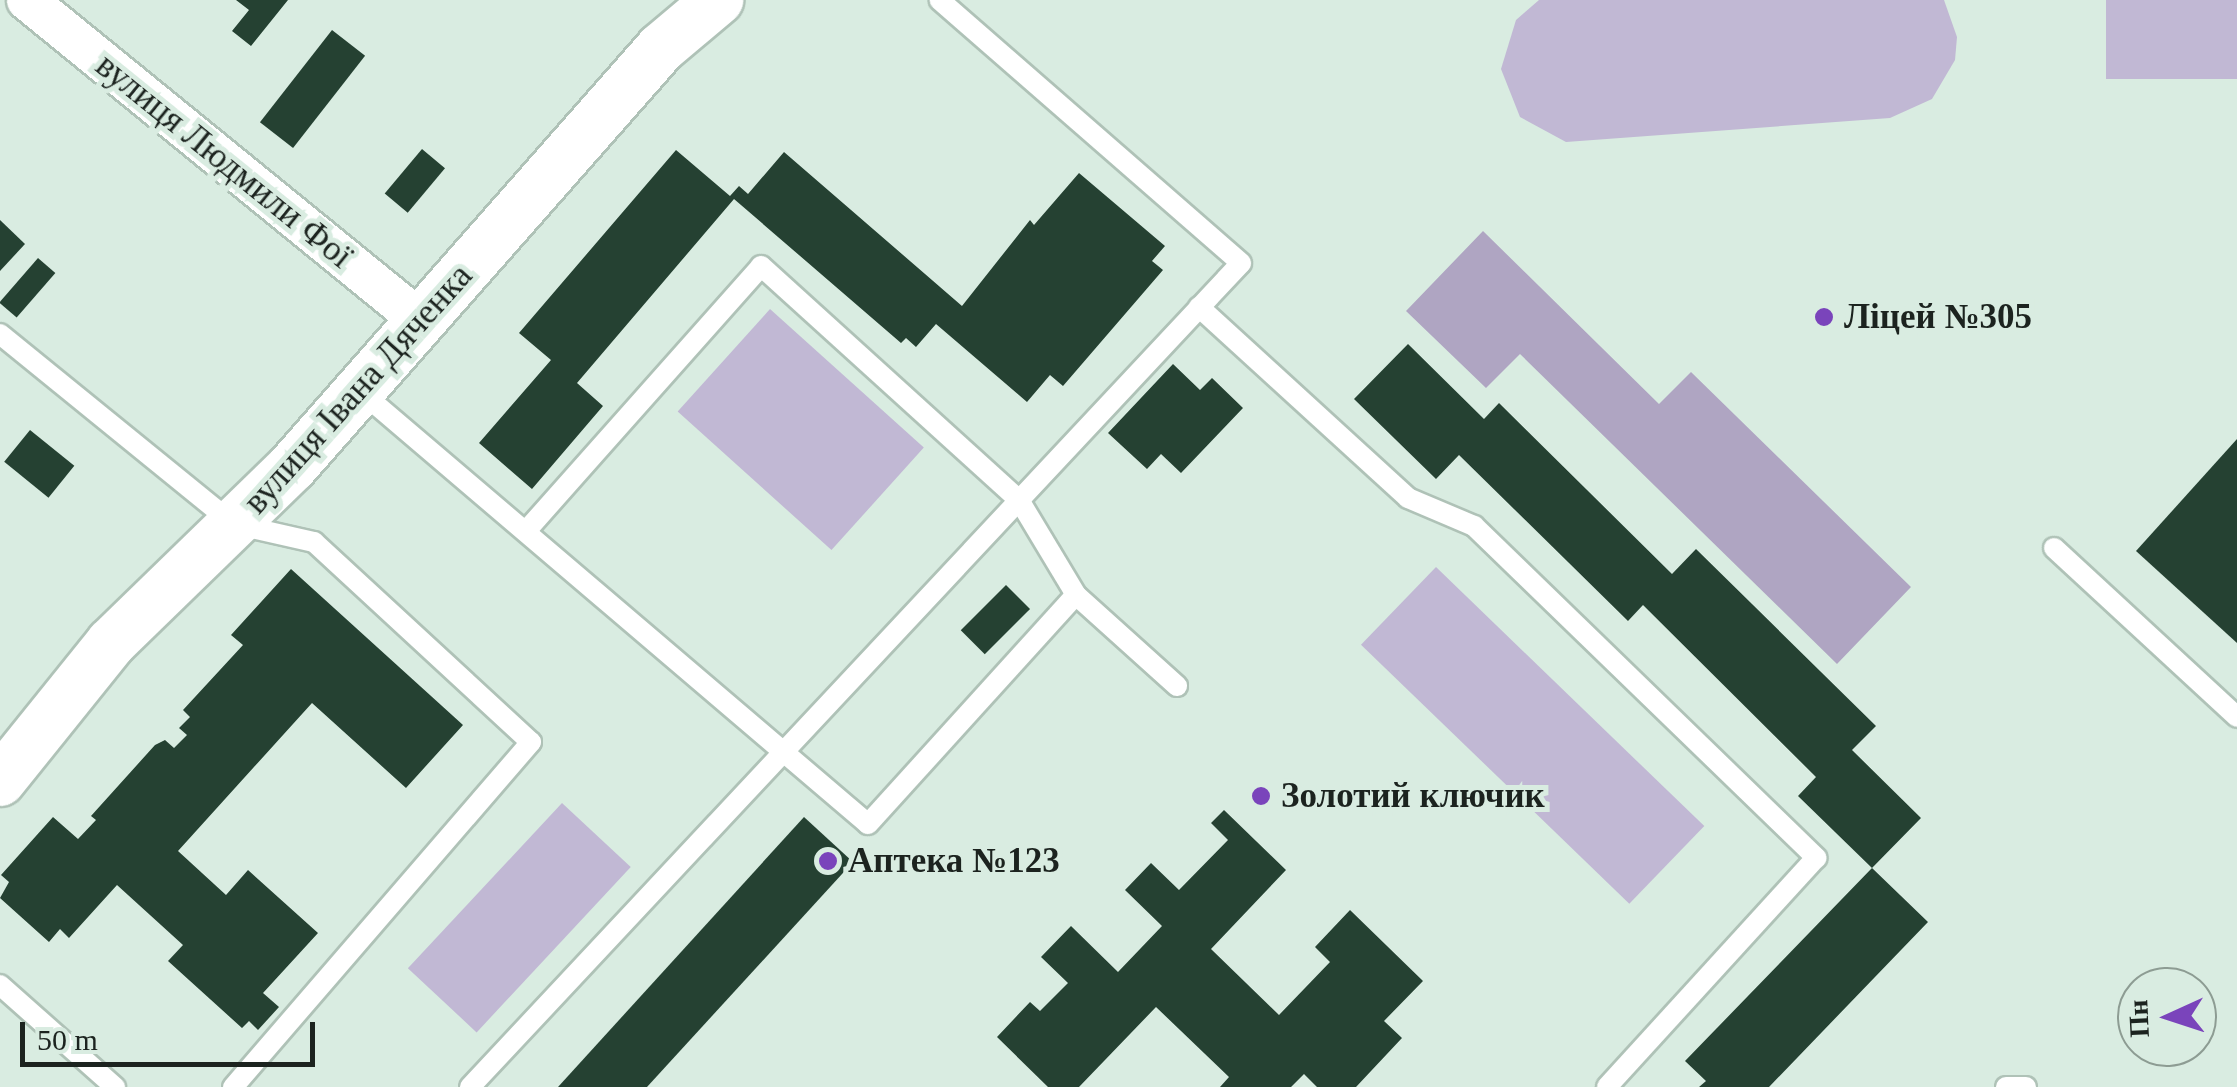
<!DOCTYPE html>
<meta charset="utf-8">
<style>
body{margin:0}
#map{position:relative;width:2237px;height:1087px;overflow:hidden;background:#d9ece1;font-family:"Times New Roman",serif}
div>[style]{position:absolute}
.green>*{inset:0;background:#c1b8d4;transform-origin:0 0}
.forest>*{inset:0;background:#afa5c2}
.building>*{inset:0;background:#254132;transform-origin:0 0}
.roads{filter:drop-shadow(2px 0 #afc2b7) drop-shadow(-2px 0 #afc2b7) drop-shadow(0 2px #afc2b7) drop-shadow(0 -2px #afc2b7)}
.service>*{height:20px;margin:-10px;padding:0 10px;transform-origin:10px;border-radius:10px;background:#fff}
.minor>*{height:40px;margin:-20px;padding:0 20px;transform-origin:20px;border-radius:20px;background:#fff}
.tertiary>*{height:50px;margin:-25px;padding:0 25px;transform-origin:25px;border-radius:25px;background:#fff}
.dots>*{width:28px;height:28px;translate:-50% -50%;box-sizing:border-box;border:5px solid #d9ece1;border-radius:50%}
span{translate:-50% -50%;white-space:nowrap;text-align:center;line-height:1.15;-webkit-text-stroke:10px #d9ece1;paint-order:stroke}
.street-label{font-size:35px;color:#1c231f}
.poi-label{font-size:35px;color:#1c231f;font-weight:700}
.left{translate:0 -50%;text-align:left}
.north{position:absolute;left:2117px;top:967px;width:100px;height:100px;box-sizing:border-box;background:#d9ece1;border:2px solid #8d9c93;border-radius:50%;rotate:267deg;font-size:28px;font-weight:700;line-height:40px;text-align:center;color:#1c231f}
.north::after{content:'';display:block;margin:auto;width:35px;height:45px;background:#7a44bb;clip-path:polygon(50% 0,100% 100%,50% 72%,0 100%)}
.scale{position:absolute;left:20px;top:1022px;width:295px;height:45px;box-sizing:border-box;border:5px solid #1c231f;border-top:0;padding-left:12px;font-size:30px;line-height:35px;white-space:nowrap;color:#1c231f;-webkit-text-stroke:8px #d9ece1;paint-order:stroke}
</style>
<div id="map">
<div class="green">
<i style="clip-path:polygon(1539px 0,1944px 0,1957px 37px,1955px 60px,1932px 99px,1890px 118px,1566px 142px,1520px 117px,1501px 69px,1516px 20px)"></i>
<i style="left:2106px;top:0;width:131px;height:79px"></i>
<i style="left:770px;top:309px;width:207px;height:138px;rotate:42deg"></i>
<i style="left:1436px;top:567px;width:373px;height:108px;rotate:44deg"></i>
<i style="left:562px;top:803px;width:94px;height:226px;rotate:43deg"></i>
</div>
<div class="forest">
<i style="clip-path:polygon(1483px 231px,1659px 404px,1691px 372px,1911px 587px,1837px 664px,1520px 354px,1486px 388px,1406px 311px)"></i>
</div>
<div class="building">
<i style="clip-path:polygon(236px 0,288px 0,251px 46px,232px 31px,249px 10px)"></i>
<i style="left:332px;top:30px;width:42px;height:117px;rotate:38deg"></i>
<i style="left:422px;top:149px;width:30px;height:58px;rotate:40deg"></i>
<i style="clip-path:polygon(676px 150px,730px 196px,739px 186px,748px 194px,784px 152px,962px 306px,1030px 220px,1034px 225px,1079px 173px,1165px 246px,1152px 261px,1163px 270px,1063px 386px,1050px 375px,1027px 402px,936px 324px,916px 347px,906px 338px,901px 343px,734px 199px,577px 383px,603px 406px,532px 489px,479px 443px,551px 360px,519px 333px)"></i>
<i style="clip-path:polygon(0 220px,25px 244px,0 271px)"></i>
<i style="left:38px;top:258px;width:23px;height:59px;rotate:41deg"></i>
<i style="clip-path:polygon(1408px 344px,1484px 419px,1499px 403px,1672px 574px,1696px 549px,1876px 726px,1852px 750px,1921px 818px,1872px 868px,1798px 796px,1816px 777px,1643px 605px,1628px 621px,1459px 455px,1436px 479px,1354px 399px)"></i>
<i style="clip-path:polygon(1173px 364px,1200px 390px,1212px 378px,1243px 408px,1181px 473px,1161px 454px,1147px 469px,1108px 433px)"></i>
<i style="left:30px;top:430px;width:57px;height:41px;rotate:39deg"></i>
<i style="clip-path:polygon(2237px 439px,2237px 643px,2136px 551px)"></i>
<i style="clip-path:polygon(291px 569px,463px 725px,406px 788px,312px 703px,178px 851px,226px 895px,248px 870px,318px 933px,263px 993px,279px 1007px,258px 1030px,249px 1021px,242px 1028px,168px 961px,183px 945px,117px 885px,69px 938px,60px 929px,49px 942px,0 898px,9px 882px,1px 875px,53px 817px,78px 839px,96px 820px,91px 816px,155px 745px,165px 740px,174px 748px,187px 735px,179px 728px,190px 717px,183px 710px,243px 645px,231px 635px)"></i>
<i style="left:1006px;top:585px;width:34px;height:64px;rotate:45deg"></i>
<i style="clip-path:polygon(1224px 810px,1286px 870px,1211px 949px,1279px 1015px,1330px 962px,1315px 947px,1350px 910px,1423px 981px,1384px 1021px,1402px 1038px,1356px 1087px,1317px 1087px,1304px 1074px,1291px 1087px,1220px 1087px,1229px 1077px,1156px 1007px,1079px 1087px,1048px 1087px,997px 1037px,1030px 1002px,1040px 1011px,1068px 983px,1041px 957px,1071px 926px,1118px 972px,1162px 926px,1125px 890px,1151px 863px,1179px 890px,1228px 840px,1211px 823px)"></i>
<i style="clip-path:polygon(804px 817px,853px 862px,647px 1087px,558px 1087px)"></i>
<i style="clip-path:polygon(1872px 868px,1928px 922px,1769px 1087px,1699px 1087px,1706px 1081px,1685px 1061px)"></i>
</div>
<div class="roads">
<div class="service">
<i style="left:1199px;top:307px;width:283px;rotate:42.4deg"></i>
<i style="left:1408px;top:498px;width:72px;rotate:23deg"></i>
<i style="left:1474px;top:526px;width:477px;rotate:44.1deg"></i>
<i style="left:1816px;top:858px;width:310px;rotate:132.4deg"></i>
<i style="left:0;top:334px;width:301px;rotate:39.1deg"></i>
<i style="left:234px;top:524px;width:82px;rotate:12.7deg"></i>
<i style="left:314px;top:542px;width:295px;rotate:42.7deg"></i>
<i style="left:531px;top:742px;width:456px;rotate:130.8deg"></i>
<i style="left:360px;top:391px;width:667px;rotate:40.44deg"></i>
<i style="left:868px;top:824px;width:309px;rotate:-47.8deg"></i>
<i style="left:526px;top:531px;width:354px;rotate:-48.4deg"></i>
<i style="left:761px;top:266px;width:348px;rotate:42.2deg"></i>
<i style="left:1019px;top:500px;width:111px;rotate:59deg"></i>
<i style="left:1076px;top:595px;width:136px;rotate:42deg"></i>
<i style="left:2054px;top:548px;width:249px;rotate:42.7deg"></i>
<i style="left:0;top:985px;width:154px;rotate:41.6deg"></i>
<i style="left:470px;top:1087px;width:1128px;rotate:-46.9deg"></i>
<i style="left:1241px;top:263px;width:400px;rotate:-138.9deg"></i>
<i style="left:2006px;top:1087px;width:20px"></i>
</div>
<div class="minor">
<i style="left:27px;top:0;width:508px;rotate:39.17deg"></i>
</div>
<div class="tertiary">
<i style="left:0;top:781px;width:177px;rotate:-51.2deg"></i>
<i style="left:111px;top:643px;width:252px;rotate:-44.2deg"></i>
<i style="left:292px;top:467px;width:558px;rotate:-48.63deg"></i>
<i style="left:661px;top:48px;width:75px;rotate:-40.1deg"></i>
</div>
</div>
<div class="dots">
<i style="left:1824px;top:317px;background:#7a44bb"></i>
<i style="left:1261px;top:796px;background:#7a44bb"></i>
<i style="left:828px;top:861px;background:#7a44bb"></i>
</div>
<div class="street-label">
<span style="left:224px;top:161px;rotate:39deg">вулиця Людмили Фої</span>
<span style="left:358px;top:389px;rotate:-48deg">вулиця Івана Дяченка</span>
</div>
<div class="poi-label">
<span class="left" style="left:1844px;top:317px">Ліцей №305</span>
<span class="left" style="left:1281px;top:796px">Золотий ключик</span>
<span class="left" style="left:848px;top:861px">Аптека №123</span>
</div>
<div class="north">Пн</div>
<div class="scale">50 m</div>
</div>
